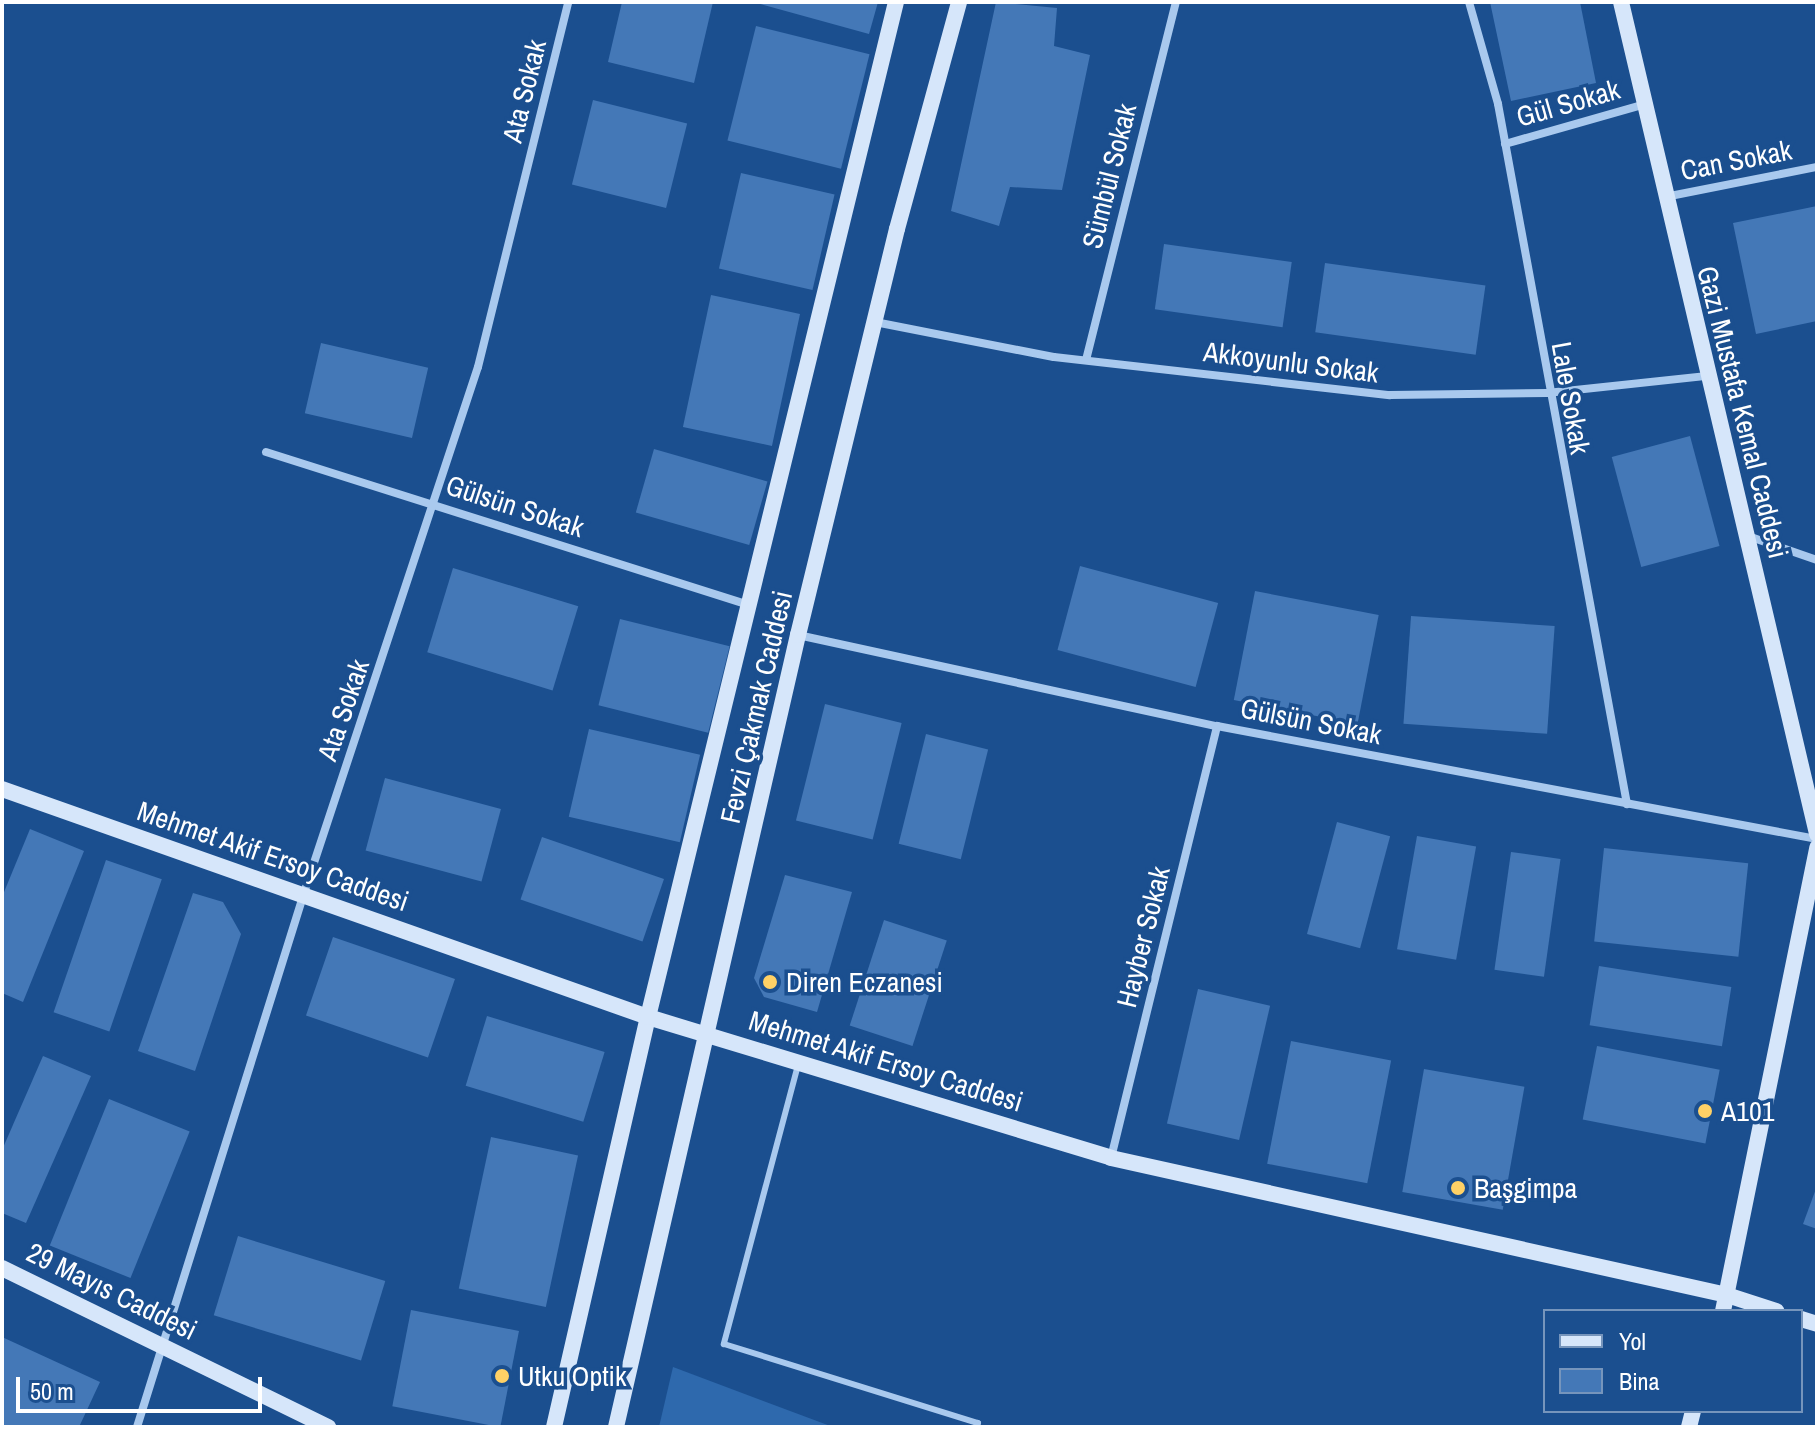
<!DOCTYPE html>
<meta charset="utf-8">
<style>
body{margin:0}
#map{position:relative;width:1819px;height:1429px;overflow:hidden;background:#1b4f8f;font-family:"Archivo Narrow",sans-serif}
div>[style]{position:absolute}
.green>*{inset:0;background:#2e69ad}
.building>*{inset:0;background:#4478b7;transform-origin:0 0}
.lane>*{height:6px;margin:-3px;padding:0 3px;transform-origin:3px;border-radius:3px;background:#a9c9ee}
.street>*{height:8px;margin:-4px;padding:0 4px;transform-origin:4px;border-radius:4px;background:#a9c9ee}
.secondary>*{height:16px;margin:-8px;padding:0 8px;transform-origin:8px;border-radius:8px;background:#d6e6fa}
.dots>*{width:22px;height:22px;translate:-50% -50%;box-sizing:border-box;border:4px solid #1b4f8f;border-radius:50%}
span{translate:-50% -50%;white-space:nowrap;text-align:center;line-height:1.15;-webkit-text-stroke:7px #1b4f8f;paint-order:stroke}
.street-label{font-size:28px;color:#fff}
.poi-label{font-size:28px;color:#fff}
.left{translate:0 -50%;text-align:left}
.frame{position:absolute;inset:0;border:4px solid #fff;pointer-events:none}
.legend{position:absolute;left:1543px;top:1309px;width:260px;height:104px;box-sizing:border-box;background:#1b4f8f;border:2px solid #7695bc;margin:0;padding:10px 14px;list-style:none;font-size:24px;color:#fff}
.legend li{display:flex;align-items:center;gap:16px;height:40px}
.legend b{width:40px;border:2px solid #7695bc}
.scale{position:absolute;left:16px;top:1377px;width:246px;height:36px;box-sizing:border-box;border:4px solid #fff;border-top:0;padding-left:10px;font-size:24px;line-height:28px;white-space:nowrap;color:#fff;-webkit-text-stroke:6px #1b4f8f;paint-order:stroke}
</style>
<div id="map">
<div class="green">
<i style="clip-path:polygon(673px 1367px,833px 1427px,659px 1427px)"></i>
</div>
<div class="building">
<i style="clip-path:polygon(622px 2px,713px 2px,694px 83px,608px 62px)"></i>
<i style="clip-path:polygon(753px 2px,878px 2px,869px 34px)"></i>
<i style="clip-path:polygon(996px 2px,1057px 8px,1054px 46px,1090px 55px,1062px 190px,1010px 187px,999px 226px,951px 211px)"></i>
<i style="clip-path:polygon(1490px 2px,1580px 2px,1596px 83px,1511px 101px)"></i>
<i style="left:756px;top:26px;width:117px;height:118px;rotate:14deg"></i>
<i style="left:593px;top:100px;width:97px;height:87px;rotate:14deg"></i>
<i style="left:741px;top:173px;width:96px;height:98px;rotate:13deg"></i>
<i style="clip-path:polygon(1817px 206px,1817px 321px,1756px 334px,1733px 223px)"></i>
<i style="left:1164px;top:244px;width:129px;height:66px;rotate:8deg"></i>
<i style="left:1325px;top:263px;width:162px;height:70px;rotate:8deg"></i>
<i style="left:711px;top:295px;width:91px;height:135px;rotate:12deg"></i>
<i style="left:321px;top:343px;width:110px;height:72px;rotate:13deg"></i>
<i style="left:1690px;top:436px;width:114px;height:81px;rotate:75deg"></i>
<i style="left:654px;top:449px;width:118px;height:66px;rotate:16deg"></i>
<i style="left:1080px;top:566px;width:143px;height:87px;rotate:15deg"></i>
<i style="left:453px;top:568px;width:131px;height:88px;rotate:17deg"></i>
<i style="left:1255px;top:591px;width:126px;height:111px;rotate:11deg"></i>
<i style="left:1411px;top:616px;width:144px;height:108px;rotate:4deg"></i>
<i style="left:620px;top:619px;width:113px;height:89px;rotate:14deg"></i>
<i style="left:825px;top:704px;width:79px;height:120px;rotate:14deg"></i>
<i style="left:589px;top:729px;width:114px;height:90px;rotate:13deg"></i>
<i style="left:926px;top:734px;width:64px;height:113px;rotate:14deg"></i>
<i style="left:385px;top:778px;width:120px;height:75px;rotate:15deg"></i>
<i style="left:1337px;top:822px;width:55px;height:116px;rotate:15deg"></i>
<i style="clip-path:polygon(30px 829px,84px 851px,23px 1002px,2px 993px,2px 897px)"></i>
<i style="left:1417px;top:836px;width:60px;height:115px;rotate:10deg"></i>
<i style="left:542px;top:837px;width:129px;height:66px;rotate:19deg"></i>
<i style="left:1604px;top:848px;width:145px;height:94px;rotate:6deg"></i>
<i style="left:1511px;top:852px;width:50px;height:119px;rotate:8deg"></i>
<i style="left:106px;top:860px;width:59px;height:161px;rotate:19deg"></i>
<i style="clip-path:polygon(785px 875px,852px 892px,817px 1012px,764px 997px,754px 978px)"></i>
<i style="clip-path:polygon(193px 893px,223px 902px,241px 934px,195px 1071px,138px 1051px)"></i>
<i style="left:884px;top:920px;width:66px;height:111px;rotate:18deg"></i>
<i style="left:333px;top:937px;width:129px;height:83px;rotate:19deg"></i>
<i style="left:1599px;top:966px;width:134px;height:60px;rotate:9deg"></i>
<i style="left:1198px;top:989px;width:74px;height:138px;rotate:13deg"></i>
<i style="left:487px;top:1016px;width:123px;height:73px;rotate:17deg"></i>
<i style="left:1291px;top:1041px;width:102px;height:125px;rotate:11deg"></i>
<i style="left:1597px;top:1046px;width:125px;height:75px;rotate:11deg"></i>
<i style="clip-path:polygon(43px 1056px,91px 1076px,26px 1223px,2px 1213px,2px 1150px)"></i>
<i style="left:1424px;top:1069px;width:102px;height:125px;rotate:10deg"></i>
<i style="left:109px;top:1099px;width:87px;height:158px;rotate:22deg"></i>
<i style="left:491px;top:1137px;width:89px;height:155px;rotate:12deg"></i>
<i style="clip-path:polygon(1817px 1186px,1817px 1229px,1803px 1224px)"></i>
<i style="left:238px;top:1236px;width:154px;height:83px;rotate:17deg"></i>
<i style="left:411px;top:1310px;width:110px;height:98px;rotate:11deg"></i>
<i style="clip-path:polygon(2px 1337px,100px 1382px,79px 1427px,2px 1427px)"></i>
</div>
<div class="lane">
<i style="left:798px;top:1065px;width:289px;rotate:104.9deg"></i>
<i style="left:724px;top:1344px;width:266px;rotate:17.3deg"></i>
<i style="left:978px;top:1423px;width:4px;rotate:117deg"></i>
</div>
<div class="street">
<i style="left:1469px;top:2px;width:106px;rotate:74.1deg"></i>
<i style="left:1498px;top:104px;width:712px;rotate:79.56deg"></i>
<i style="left:1505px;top:144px;width:142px;rotate:-15.9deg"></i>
<i style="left:1665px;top:197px;width:155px;rotate:-11.2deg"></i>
<i style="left:875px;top:322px;width:182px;rotate:11.1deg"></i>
<i style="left:1054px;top:357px;width:338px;rotate:6.5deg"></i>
<i style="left:1390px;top:395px;width:157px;rotate:-0.7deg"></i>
<i style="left:1547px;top:393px;width:161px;rotate:-6.1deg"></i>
<i style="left:1086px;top:360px;width:369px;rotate:-75.9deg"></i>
<i style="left:266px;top:452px;width:507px;rotate:17.58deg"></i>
<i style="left:1748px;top:536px;width:73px;rotate:19.2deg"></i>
<i style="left:798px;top:635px;width:429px;rotate:12.3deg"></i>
<i style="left:1217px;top:726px;width:611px;rotate:10.67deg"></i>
<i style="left:1111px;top:1158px;width:445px;rotate:-76.2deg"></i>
<i style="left:137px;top:1427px;width:560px;rotate:-72.63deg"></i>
<i style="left:304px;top:893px;width:554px;rotate:-71.7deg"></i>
<i style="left:478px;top:367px;width:376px;rotate:-76.1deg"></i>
</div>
<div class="secondary">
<i style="left:1621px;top:2px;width:855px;rotate:76.74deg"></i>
<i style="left:2px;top:789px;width:685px;rotate:19.44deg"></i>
<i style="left:648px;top:1017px;width:484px;rotate:16.9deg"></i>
<i style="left:1111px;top:1158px;width:631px;rotate:12.54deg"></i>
<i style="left:1727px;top:1295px;width:52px;rotate:18.1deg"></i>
<i style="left:2px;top:1268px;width:363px;rotate:26deg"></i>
<i style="left:1723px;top:1311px;width:473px;rotate:-78.5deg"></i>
<i style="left:1801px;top:1319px;width:17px;rotate:17deg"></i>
<i style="left:554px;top:1427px;width:421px;rotate:-77.1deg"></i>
<i style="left:648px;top:1017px;width:1045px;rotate:-76.27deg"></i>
<i style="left:616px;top:1427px;width:813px;rotate:-77.06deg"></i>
<i style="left:798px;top:635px;width:418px;rotate:-76.3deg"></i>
<i style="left:897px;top:229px;width:235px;rotate:-74.7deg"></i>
<i style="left:1689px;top:1427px;width:16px;rotate:-76deg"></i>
</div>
<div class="dots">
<i style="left:770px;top:982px;background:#ffd166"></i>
<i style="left:1705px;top:1111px;background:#ffd166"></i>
<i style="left:1458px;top:1188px;background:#ffd166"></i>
<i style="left:502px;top:1376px;background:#ffd166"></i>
</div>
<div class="street-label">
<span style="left:524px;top:91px;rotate:-76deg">Ata Sokak</span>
<span style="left:1568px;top:103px;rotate:-16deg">Gül Sokak</span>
<span style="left:1736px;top:160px;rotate:-11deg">Can Sokak</span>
<span style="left:1109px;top:176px;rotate:-76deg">Sümbül Sokak</span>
<span style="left:1291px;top:362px;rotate:7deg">Akkoyunlu Sokak</span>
<span style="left:1571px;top:398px;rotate:80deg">Lale Sokak</span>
<span style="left:1743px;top:412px;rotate:76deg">Gazi Mustafa Kemal Caddesi</span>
<span style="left:515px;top:506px;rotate:18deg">Gülsün Sokak</span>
<span style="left:756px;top:707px;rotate:-77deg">Fevzi Çakmak Caddesi</span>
<span style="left:343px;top:710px;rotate:-71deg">Ata Sokak</span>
<span style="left:1311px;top:721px;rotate:11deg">Gülsün Sokak</span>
<span style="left:273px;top:856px;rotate:19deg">Mehmet Akif Ersoy Caddesi</span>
<span style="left:1143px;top:937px;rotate:-76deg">Hayber Sokak</span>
<span style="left:886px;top:1061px;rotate:17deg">Mehmet Akif Ersoy Caddesi</span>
<span style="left:112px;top:1291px;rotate:26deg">29 Mayıs Caddesi</span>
</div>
<div class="poi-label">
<span class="left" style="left:786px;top:982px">Diren Eczanesi</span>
<span class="left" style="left:1721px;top:1111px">A101</span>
<span class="left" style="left:1474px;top:1188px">Başgimpa</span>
<span class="left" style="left:518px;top:1376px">Utku Optik</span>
</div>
<div class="frame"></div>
<ul class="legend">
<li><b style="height:10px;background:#d6e6fa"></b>Yol</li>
<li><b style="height:22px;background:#4478b7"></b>Bina</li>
</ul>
<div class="scale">50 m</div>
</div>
